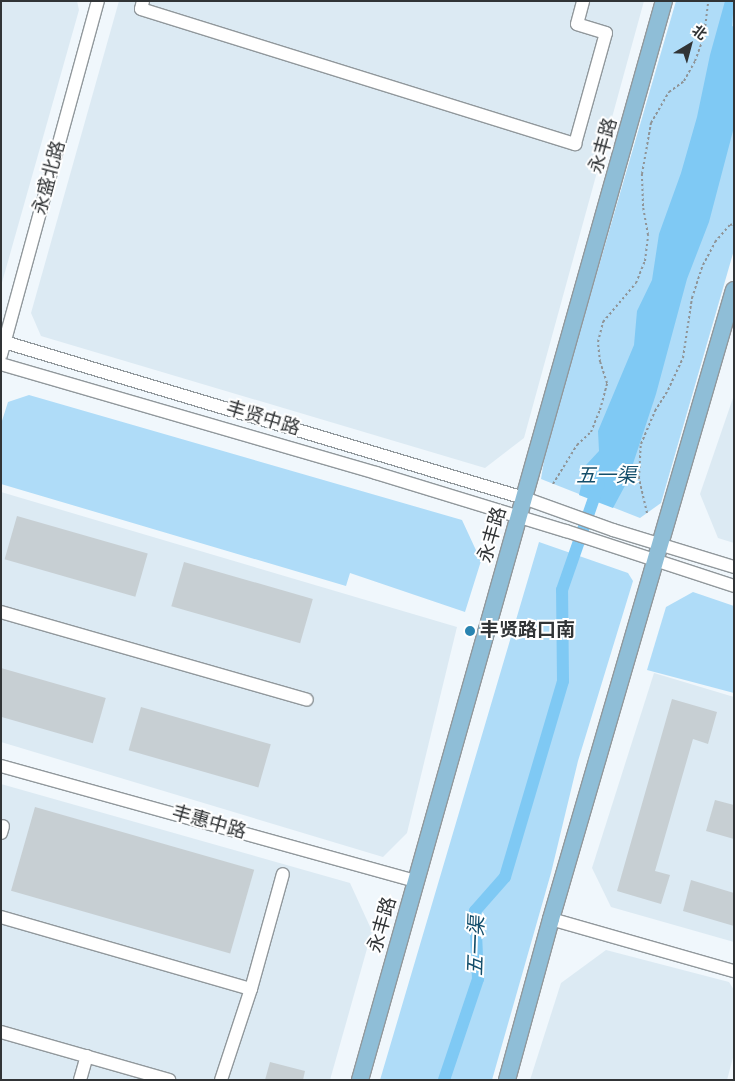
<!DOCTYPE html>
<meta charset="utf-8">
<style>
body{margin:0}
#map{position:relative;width:735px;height:1081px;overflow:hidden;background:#f0f7fc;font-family:"Sofia Sans Condensed","Noto Sans SC",sans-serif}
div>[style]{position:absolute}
.built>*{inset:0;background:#dceaf3}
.green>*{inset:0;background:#afdcf8}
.water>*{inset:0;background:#7fc9f4}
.canal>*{height:12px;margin:-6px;padding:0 6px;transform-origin:6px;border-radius:6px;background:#7fc9f4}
.building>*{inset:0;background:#c7cfd3;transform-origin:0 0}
.path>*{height:2px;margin-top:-1px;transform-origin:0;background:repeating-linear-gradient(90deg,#8f9497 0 2.5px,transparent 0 5px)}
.roads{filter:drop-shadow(1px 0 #91989c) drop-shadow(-1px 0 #91989c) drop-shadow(0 1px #91989c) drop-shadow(0 -1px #91989c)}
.minor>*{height:12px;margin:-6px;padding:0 6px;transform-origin:6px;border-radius:6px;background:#fff}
.major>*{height:16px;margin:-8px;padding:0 8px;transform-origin:8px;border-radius:8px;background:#8fbed7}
.dots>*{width:14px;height:14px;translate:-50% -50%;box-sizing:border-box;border:2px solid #fff;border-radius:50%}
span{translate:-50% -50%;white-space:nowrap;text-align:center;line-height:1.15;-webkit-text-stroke:4px #fff;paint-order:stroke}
.street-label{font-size:19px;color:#313436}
.poi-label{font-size:19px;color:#313436;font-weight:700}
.left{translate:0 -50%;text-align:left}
.water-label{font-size:20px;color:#134e6b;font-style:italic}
.frame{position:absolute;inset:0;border:2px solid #313436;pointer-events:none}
.north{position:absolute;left:665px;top:20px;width:50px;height:50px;-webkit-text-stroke:4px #fff;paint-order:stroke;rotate:37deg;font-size:14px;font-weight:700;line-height:20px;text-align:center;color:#313436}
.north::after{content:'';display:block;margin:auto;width:18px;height:22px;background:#313436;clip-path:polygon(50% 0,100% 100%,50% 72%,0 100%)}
</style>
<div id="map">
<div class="built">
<i style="clip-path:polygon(1px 1px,77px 1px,79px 10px,1px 286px)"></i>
<i style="clip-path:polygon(119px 1px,644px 1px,524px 438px,485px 468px,41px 336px,31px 313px)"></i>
<i style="clip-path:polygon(734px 395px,734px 543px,718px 538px,700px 494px)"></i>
<i style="clip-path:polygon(1px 492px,457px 627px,407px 833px,383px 857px,1px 742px)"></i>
<i style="clip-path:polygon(654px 673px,734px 697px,734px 942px,611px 907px,592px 868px)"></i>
<i style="clip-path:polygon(1px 784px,350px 883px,372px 931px,330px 1080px,1px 1080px)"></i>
<i style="clip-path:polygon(606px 950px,729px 982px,734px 990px,734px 1054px,727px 1080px,530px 1080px,561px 983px)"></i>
</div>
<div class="green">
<i style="clip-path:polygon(676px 1px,734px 1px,734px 250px,661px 503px,640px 518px,541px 479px,546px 448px)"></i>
<i style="clip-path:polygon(29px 395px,462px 520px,481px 561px,465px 612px,350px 573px,346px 586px,1px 484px,1px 424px,8px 402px)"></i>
<i style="clip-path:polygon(539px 542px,628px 573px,633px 581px,578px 761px,551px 873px,492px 1080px,380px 1080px)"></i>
<i style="clip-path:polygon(693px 592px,734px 606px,734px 693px,647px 670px,666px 607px)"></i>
</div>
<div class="water">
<i style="clip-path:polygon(725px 1px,734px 1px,732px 26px,734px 27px,734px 127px,709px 222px,687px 279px,656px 394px,627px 482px,613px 508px,579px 495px,586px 465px,599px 451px,598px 431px,634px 345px,637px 311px,652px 280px,659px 234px,681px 173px,697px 117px,710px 55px)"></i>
</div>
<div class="canal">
<i style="left:444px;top:1080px;width:107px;rotate:-71.4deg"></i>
<i style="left:478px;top:979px;width:68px;rotate:-92.5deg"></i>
<i style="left:475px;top:911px;width:45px;rotate:-48.6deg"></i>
<i style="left:505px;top:877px;width:204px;rotate:-73.5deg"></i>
<i style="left:563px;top:681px;width:91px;rotate:-90.6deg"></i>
<i style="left:562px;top:590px;width:112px;rotate:-70.8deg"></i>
</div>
<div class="building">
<i style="left:17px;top:516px;width:136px;height:45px;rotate:16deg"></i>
<i style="left:184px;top:562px;width:134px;height:46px;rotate:16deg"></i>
<i style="left:1px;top:668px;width:109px;height:47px;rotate:16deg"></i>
<i style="clip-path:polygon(672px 699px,717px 712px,708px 744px,693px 739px,655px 871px,670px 875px,661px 904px,617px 891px)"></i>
<i style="left:141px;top:707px;width:135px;height:45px;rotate:16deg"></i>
<i style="clip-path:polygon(715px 800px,734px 805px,734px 839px,706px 831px)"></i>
<i style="left:35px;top:807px;width:228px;height:87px;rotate:16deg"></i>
<i style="clip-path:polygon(691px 880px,734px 893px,734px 926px,683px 911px)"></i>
<i style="clip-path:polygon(270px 1062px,305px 1071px,303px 1080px,265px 1080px)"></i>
</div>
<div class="path">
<i style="left:553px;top:484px;width:46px;rotate:-58.4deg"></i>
<i style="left:577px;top:445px;width:19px;rotate:-43deg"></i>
<i style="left:591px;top:432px;width:24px;rotate:-68deg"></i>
<i style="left:600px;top:410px;width:28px;rotate:-75deg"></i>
<i style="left:607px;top:383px;width:22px;rotate:-108deg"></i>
<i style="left:600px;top:362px;width:20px;rotate:-96deg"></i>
<i style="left:598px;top:342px;width:21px;rotate:-76deg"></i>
<i style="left:603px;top:322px;width:51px;rotate:-49.8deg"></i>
<i style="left:636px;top:283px;width:24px;rotate:-68deg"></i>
<i style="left:645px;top:261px;width:26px;rotate:-83deg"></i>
<i style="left:648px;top:235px;width:29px;rotate:-100deg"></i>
<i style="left:643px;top:206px;width:32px;rotate:-92deg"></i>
<i style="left:642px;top:174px;width:52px;rotate:-80deg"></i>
<i style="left:651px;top:123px;width:36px;rotate:-60deg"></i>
<i style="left:669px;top:92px;width:19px;rotate:-36deg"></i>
<i style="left:684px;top:81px;width:23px;rotate:-61deg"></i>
<i style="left:695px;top:61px;width:27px;rotate:-70deg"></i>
<i style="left:704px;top:36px;width:35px;rotate:-83deg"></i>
<i style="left:647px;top:513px;width:36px;rotate:-103deg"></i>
<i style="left:639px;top:478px;width:34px;rotate:-87deg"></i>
<i style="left:641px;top:444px;width:36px;rotate:-67deg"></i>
<i style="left:655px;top:411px;width:25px;rotate:-58deg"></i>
<i style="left:668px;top:390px;width:35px;rotate:-65deg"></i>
<i style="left:683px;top:358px;width:61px;rotate:-81.5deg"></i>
<i style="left:692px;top:298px;width:35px;rotate:-72deg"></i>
<i style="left:703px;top:265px;width:26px;rotate:-62deg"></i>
<i style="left:715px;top:242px;width:23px;rotate:-49deg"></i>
<i style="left:730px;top:225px;width:4px;rotate:-14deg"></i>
</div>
<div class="roads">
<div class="minor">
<i style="left:143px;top:1px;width:8px;rotate:104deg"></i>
<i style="left:141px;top:9px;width:455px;rotate:17.3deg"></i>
<i style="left:575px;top:144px;width:115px;rotate:-74.4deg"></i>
<i style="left:606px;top:33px;width:30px;rotate:-163deg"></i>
<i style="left:577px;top:24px;width:24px;rotate:-75deg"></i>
<i style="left:1px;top:341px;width:546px;rotate:16.71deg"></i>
<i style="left:524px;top:498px;width:95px;rotate:19.8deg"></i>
<i style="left:613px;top:530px;width:127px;rotate:17deg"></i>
<i style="left:1px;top:355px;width:367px;rotate:-74.7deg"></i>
<i style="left:1px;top:364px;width:391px;rotate:16.2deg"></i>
<i style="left:376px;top:473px;width:199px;rotate:17deg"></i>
<i style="left:566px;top:531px;width:177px;rotate:18.1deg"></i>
<i style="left:1px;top:612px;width:318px;rotate:16deg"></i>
<i style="left:1px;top:766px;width:431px;rotate:15.5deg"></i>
<i style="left:1px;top:833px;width:7px;rotate:-74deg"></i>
<i style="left:1px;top:917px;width:260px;rotate:16.1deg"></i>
<i style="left:551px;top:919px;width:190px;rotate:15.9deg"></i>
<i style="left:1px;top:1032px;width:175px;rotate:15.9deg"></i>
<i style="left:80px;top:1080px;width:25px;rotate:-74deg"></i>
<i style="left:221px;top:1080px;width:96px;rotate:-71.8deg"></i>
<i style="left:251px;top:989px;width:119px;rotate:-74.5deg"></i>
</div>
<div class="major">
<i style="left:360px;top:1080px;width:1121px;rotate:-74.27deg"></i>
<i style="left:507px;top:1080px;width:167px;rotate:-74.7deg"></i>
<i style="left:551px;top:919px;width:655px;rotate:-73.78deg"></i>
</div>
</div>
<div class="dots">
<i style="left:470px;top:631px;background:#2984b1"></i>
</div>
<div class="street-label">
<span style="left:604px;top:146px;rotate:-74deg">永丰路</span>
<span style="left:50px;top:178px;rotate:-75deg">永盛北路</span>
<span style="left:263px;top:419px;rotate:17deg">丰贤中路</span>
<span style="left:493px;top:535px;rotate:-74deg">永丰路</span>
<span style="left:209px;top:823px;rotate:16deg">丰惠中路</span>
<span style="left:383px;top:925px;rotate:-74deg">永丰路</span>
</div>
<div class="poi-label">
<span class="left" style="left:480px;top:631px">丰贤路口南</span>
</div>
<div class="water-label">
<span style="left:606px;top:476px">五一渠</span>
<span style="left:477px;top:946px;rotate:-88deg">五一渠</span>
</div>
<div class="frame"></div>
<div class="north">北</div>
</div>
